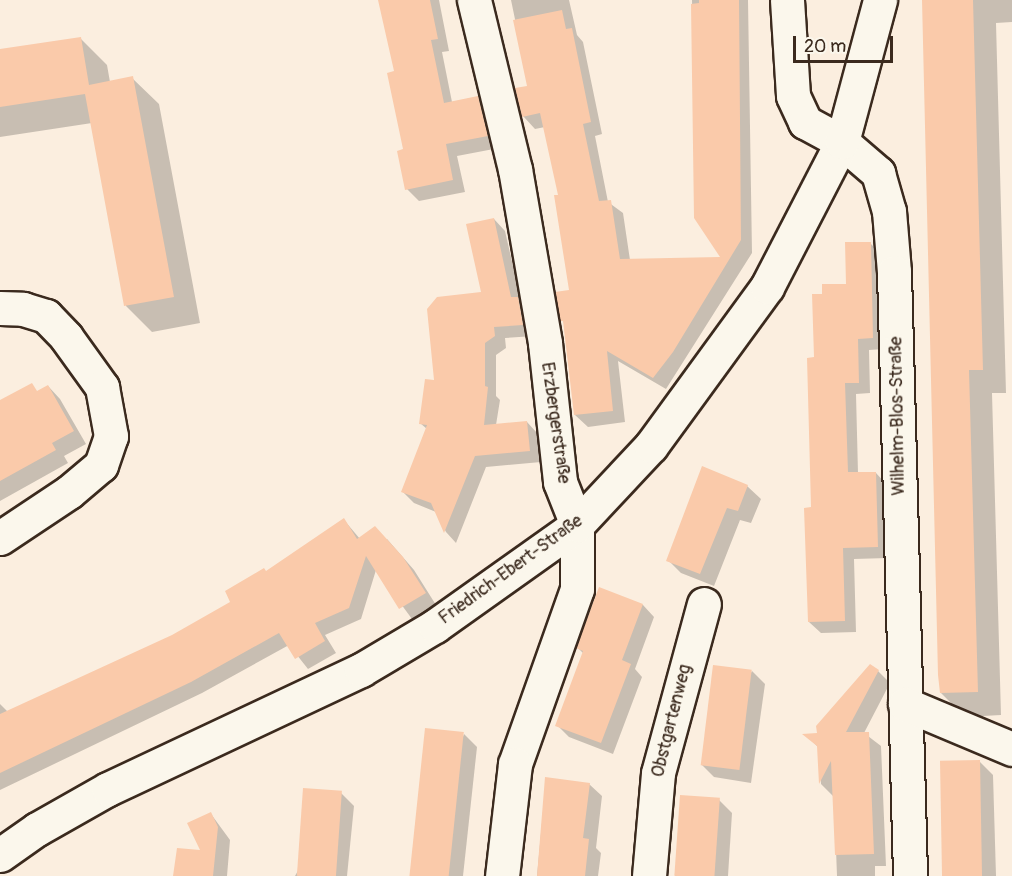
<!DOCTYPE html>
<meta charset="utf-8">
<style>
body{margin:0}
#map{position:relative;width:1012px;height:876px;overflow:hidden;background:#fbeedf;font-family:Pangolin,sans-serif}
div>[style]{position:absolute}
.shadow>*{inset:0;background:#0003}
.building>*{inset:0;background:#facaaa;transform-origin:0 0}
.roads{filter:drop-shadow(2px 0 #3b2a1e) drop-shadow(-2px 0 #3b2a1e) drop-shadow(0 2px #3b2a1e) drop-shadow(0 -2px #3b2a1e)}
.minor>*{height:33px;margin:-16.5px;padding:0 16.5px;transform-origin:16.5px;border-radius:16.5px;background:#fbf7ec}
span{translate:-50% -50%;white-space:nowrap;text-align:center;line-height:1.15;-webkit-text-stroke:6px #fbf7ec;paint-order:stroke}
.street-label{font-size:18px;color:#3b2a1e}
.scale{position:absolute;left:793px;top:36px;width:100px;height:27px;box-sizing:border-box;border:3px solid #3b2a1e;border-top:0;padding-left:8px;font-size:18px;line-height:21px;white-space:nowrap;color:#3b2a1e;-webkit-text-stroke:4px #fbf7ec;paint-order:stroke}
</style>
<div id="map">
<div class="shadow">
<i style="clip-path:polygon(380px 0,439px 0,449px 51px,442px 52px,452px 102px,477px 97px,490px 110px,499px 148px,457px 156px,465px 192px,419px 201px,407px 189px,396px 72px)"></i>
<i style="clip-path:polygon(511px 0,569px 0,577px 35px,583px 42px,602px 134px,595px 136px,608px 202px,623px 213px,630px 260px,723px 258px,696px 217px,692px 0,748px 0,752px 253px,666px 389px,618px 361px,625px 422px,588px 427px,575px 415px,565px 324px,562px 320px,570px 292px,560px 196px,545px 127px,535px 129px,523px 116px,529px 87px)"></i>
<i style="clip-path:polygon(924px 0,1012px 0,1012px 22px,996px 23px,1006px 393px,992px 393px,1001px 715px,965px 717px,941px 693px)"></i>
<i style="clip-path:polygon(81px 39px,107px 65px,110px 82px,132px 78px,159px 104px,200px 323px,152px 332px,126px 306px,92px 123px,0 137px,0 51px)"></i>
<i style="clip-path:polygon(494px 219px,505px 231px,521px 301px,529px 310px,534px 336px,505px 338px,506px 348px,496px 355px,496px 396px,500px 400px,496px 425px,527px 422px,538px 434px,541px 462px,486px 467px,456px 543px,446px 532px,436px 512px,414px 503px,403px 492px,427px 429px,420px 423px,436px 382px,483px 294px)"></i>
<i style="clip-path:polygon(870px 243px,882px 255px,884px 349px,869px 350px,870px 393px,856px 394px,858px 473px,876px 473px,887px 485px,888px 558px,854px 559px,856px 632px,821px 633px,809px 622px,815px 359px,824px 296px,848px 285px)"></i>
<i style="clip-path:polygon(48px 386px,60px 399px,86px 444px,64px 456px,68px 463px,0 501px,0 413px)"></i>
<i style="clip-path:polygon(747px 486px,761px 499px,751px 523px,740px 520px,714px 586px,681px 573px,668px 560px)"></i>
<i style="clip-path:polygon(344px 520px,360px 539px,387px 539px,414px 570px,436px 605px,412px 619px,376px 570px,361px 619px,325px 635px,336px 653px,308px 669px,289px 645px,202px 693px,0 790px,0 704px,8px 712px,172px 636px,232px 603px,266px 573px)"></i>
<i style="clip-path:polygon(600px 589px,643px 605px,654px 617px,635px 669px,642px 677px,613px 754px,569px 737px,557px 725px,584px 654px,578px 648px)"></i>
<i style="clip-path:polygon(752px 671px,765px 684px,751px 783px,714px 777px,701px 764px)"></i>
<i style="clip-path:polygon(878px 671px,890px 683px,864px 733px,881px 746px,886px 866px,875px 866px,875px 876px,837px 876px,834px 797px,821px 784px,819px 748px,806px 735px,818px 735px)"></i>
<i style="clip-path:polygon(464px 734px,477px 747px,463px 876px,410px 876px)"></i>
<i style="clip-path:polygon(979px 761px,993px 775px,996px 876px,945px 876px)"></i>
<i style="clip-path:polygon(546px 779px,589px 784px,602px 796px,596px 848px,601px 853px,598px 876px,537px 876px)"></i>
<i style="clip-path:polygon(341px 793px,354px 806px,347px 876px,295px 876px)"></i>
<i style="clip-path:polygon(719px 800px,732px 813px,728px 876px,675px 876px)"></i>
<i style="clip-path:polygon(211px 814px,230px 840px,227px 876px,175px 876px,203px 852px)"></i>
</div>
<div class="building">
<i style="clip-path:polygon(378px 0,430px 0,438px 39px,431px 40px,444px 103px,478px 96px,488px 136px,446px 144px,453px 180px,405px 190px,397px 151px,403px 149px,387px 73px,394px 71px)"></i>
<i style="clip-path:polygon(699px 0,739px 0,741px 240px,673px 352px,653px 378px,607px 351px,613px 411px,574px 415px,563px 321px,560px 321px,555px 292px,569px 290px,554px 195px,558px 195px,540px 113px,522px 117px,515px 88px,527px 86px,513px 20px,562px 10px,566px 29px,572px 28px,591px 122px,583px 124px,599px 201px,611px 200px,620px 259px,720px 257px,694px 218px,691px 4px,699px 3px)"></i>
<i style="clip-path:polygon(922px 0,973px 0,983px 370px,969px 370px,978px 692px,940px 693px,938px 675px)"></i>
<i style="clip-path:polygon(81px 37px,89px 85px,133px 76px,174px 297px,124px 306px,85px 94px,0 107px,0 49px)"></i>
<i style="clip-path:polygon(494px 218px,511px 297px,518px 297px,523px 325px,494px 327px,495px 336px,485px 343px,485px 386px,488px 387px,484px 425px,527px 421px,530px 451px,475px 456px,444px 533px,431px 503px,401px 492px,427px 425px,419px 424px,425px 379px,434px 380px,427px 309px,437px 297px,481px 292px,466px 224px)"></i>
<i style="clip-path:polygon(845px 242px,871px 242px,873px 338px,858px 339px,859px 383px,845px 383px,848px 472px,876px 472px,878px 547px,843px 548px,845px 621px,808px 622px,804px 508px,811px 507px,807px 358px,814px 357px,812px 294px,822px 294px,822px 284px,846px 284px)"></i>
<i style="clip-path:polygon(32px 383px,37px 391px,48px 385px,74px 431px,52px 443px,56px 450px,0 481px,0 400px)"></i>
<i style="clip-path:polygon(702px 466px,748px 485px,738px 511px,727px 508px,700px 574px,666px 561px)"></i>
<i style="clip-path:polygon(344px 518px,357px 539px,375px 526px,403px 557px,426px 593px,399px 609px,366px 556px,349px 608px,315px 623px,325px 641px,295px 659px,279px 633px,191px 682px,0 773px,0 714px,172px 635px,230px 602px,225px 591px,264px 568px,266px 571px)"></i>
<i style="clip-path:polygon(599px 587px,643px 604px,622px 660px,631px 664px,601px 743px,555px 726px,583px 651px,576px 648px)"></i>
<i style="clip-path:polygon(870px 664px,879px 670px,846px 732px,869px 732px,874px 854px,835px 855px,831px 761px,819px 784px,817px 746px,802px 734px,817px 733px,816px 726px)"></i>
<i style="left:713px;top:665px;width:39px;height:101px;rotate:7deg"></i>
<i style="left:425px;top:728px;width:39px;height:149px;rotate:6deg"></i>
<i style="left:980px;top:760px;width:116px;height:40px;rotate:89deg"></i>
<i style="clip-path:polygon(545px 777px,590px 783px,583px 838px,589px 839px,585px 876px,537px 876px)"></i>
<i style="left:303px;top:788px;width:39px;height:88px;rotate:4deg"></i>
<i style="left:680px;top:795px;width:40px;height:81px;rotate:4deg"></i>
<i style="clip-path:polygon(211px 812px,218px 827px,213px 876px,173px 876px,177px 848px,200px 850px,187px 823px)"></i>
</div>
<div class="roads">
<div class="minor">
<i style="left:474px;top:0;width:174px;rotate:76.4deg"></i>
<i style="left:515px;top:169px;width:177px;rotate:80.2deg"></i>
<i style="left:545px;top:343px;width:140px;rotate:83.8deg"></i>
<i style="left:560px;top:482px;width:46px;rotate:68.4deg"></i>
<i style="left:577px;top:525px;width:64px;rotate:90deg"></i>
<i style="left:577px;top:589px;width:186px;rotate:109.5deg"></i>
<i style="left:515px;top:764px;width:113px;rotate:96.6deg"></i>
<i style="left:787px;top:0;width:96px;rotate:86.4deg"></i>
<i style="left:793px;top:96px;width:29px;rotate:65deg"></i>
<i style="left:805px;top:122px;width:42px;rotate:28.4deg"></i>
<i style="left:842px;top:142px;width:48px;rotate:40.7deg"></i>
<i style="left:878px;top:173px;width:40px;rotate:74deg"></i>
<i style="left:889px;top:211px;width:61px;rotate:85.3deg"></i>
<i style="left:894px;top:272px;width:604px;rotate:88.48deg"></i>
<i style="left:0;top:308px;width:23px;rotate:2deg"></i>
<i style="left:23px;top:309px;width:24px;rotate:17deg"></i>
<i style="left:46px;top:316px;width:29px;rotate:46deg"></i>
<i style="left:66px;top:337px;width:62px;rotate:54.2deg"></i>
<i style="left:102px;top:387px;width:50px;rotate:79.6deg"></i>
<i style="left:111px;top:436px;width:31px;rotate:109deg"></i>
<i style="left:101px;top:465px;width:42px;rotate:139.8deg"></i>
<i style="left:69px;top:492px;width:83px;rotate:146.3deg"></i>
<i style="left:905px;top:704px;width:116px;rotate:22.8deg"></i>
<i style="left:0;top:855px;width:45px;rotate:-35.1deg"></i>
<i style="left:37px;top:829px;width:81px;rotate:-29.4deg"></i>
<i style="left:108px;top:789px;width:280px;rotate:-25.2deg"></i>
<i style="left:361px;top:670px;width:86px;rotate:-30.7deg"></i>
<i style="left:435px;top:626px;width:174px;rotate:-35.4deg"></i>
<i style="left:577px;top:525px;width:108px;rotate:-46.9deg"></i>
<i style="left:651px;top:446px;width:197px;rotate:-53.9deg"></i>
<i style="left:767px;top:287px;width:163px;rotate:-62.7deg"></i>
<i style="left:842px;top:142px;width:147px;rotate:-75deg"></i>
<i style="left:649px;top:876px;width:103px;rotate:-85deg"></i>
<i style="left:658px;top:773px;width:175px;rotate:-74.8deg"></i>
</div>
</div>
<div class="street-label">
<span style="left:898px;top:416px;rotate:-91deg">Wilhelm-Blos-Straße</span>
<span style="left:555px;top:423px;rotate:82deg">Erzbergerstraße</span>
<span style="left:511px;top:570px;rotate:-36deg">Friedrich-Ebert-Straße</span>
<span style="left:672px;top:721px;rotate:-76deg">Obstgartenweg</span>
</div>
<div class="scale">20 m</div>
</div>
